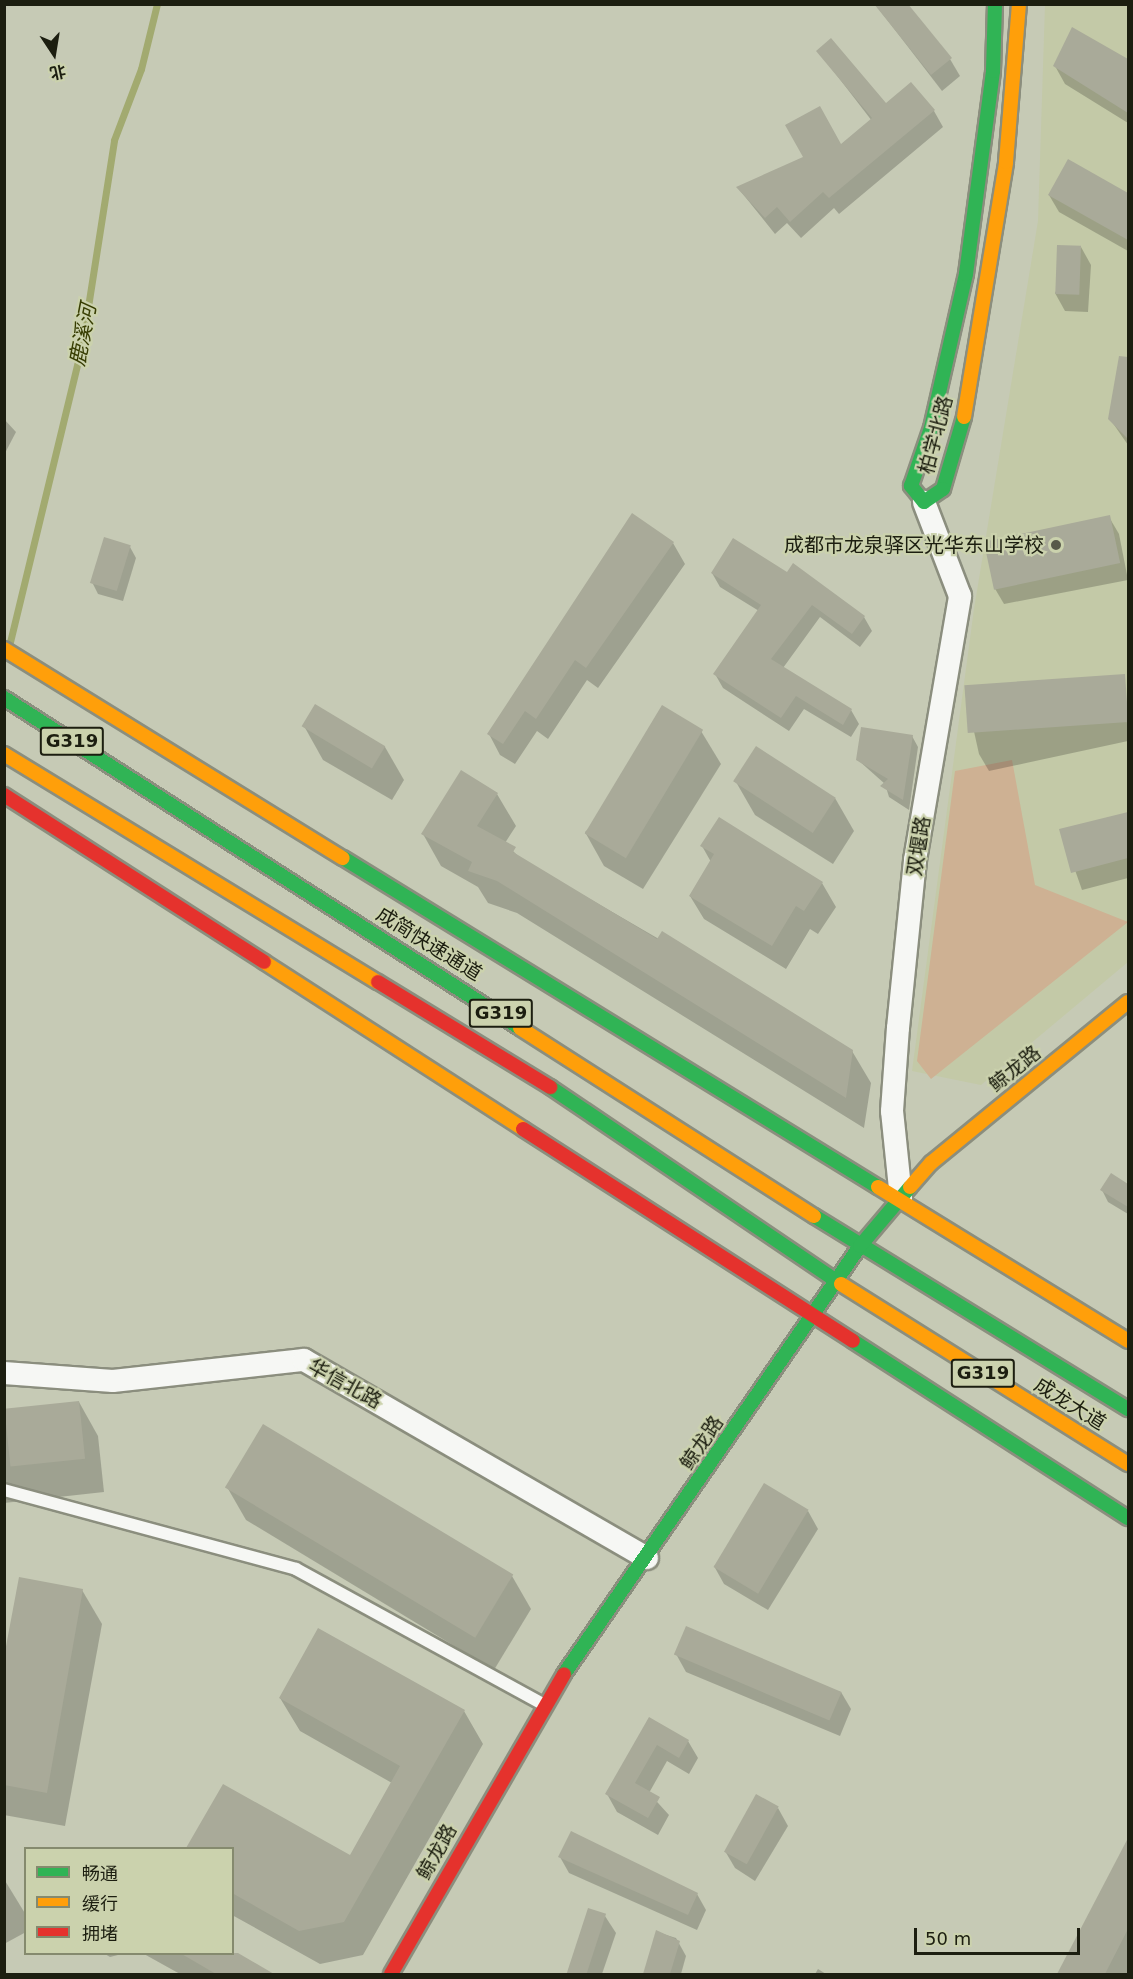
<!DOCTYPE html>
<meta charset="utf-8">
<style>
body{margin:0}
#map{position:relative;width:1133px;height:1979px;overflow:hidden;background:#c6cab5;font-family:"DejaVu Sans","Noto Sans SC",sans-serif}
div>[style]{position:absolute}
.built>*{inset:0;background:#c3c9a7}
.green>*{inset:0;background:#ceb193}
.shadow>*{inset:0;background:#0003}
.stream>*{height:7px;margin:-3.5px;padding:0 3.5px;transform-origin:3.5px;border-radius:3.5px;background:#a2aa70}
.building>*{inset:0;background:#a9aa99;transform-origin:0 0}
.roads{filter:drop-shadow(2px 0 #8b8e7e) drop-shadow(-2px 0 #8b8e7e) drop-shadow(0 2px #8b8e7e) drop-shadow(0 -2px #8b8e7e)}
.lane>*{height:12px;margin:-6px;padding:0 6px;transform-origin:6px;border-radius:6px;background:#f6f7f4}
.street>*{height:22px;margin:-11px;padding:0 11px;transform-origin:11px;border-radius:11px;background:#f6f7f4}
.fast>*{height:14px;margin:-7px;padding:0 7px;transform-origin:7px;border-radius:7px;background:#30b455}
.slow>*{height:14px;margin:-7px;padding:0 7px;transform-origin:7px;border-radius:7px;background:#ff9f0a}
.jam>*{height:14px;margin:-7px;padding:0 7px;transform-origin:7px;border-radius:7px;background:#e5322d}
.dots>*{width:16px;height:16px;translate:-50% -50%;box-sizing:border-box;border:3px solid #cbd2ad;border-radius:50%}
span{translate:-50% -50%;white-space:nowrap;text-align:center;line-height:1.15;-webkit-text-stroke:4.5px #cbd2ad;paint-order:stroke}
.shield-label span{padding:2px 4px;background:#cbd2ad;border:2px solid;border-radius:4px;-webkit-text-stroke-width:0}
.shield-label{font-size:18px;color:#1c1e10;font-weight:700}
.street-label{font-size:20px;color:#1c1e10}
.poi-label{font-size:20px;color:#1c1e10}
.right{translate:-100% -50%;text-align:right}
.water-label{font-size:21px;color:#373d02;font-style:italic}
.frame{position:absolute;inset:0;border:6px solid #1c1e10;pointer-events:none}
.legend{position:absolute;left:24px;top:1847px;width:210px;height:108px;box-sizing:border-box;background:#cbd2ad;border:2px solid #858a6e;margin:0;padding:8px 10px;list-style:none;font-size:18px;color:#1c1e10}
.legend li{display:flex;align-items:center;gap:12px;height:30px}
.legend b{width:30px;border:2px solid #858a6e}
.north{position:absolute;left:24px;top:24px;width:60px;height:60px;-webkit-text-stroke:4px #cbd2ad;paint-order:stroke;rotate:168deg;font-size:16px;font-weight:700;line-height:24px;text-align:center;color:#1c1e10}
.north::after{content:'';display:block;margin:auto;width:21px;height:27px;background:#1c1e10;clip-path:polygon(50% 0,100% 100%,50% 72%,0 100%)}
.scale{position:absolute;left:914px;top:1928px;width:166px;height:27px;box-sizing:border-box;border:3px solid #1c1e10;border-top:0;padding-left:8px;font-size:18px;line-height:21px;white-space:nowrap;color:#1c1e10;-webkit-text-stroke:4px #cbd2ad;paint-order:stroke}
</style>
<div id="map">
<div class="built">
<i style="clip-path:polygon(1045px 5px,1128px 5px,1128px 962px,981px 1085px,912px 1071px,974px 609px,1038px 221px)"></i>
</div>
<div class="green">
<i style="clip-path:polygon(1012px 760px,1035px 885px,1128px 922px,931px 1079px,917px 1061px,955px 771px)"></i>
</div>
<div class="shadow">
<i style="clip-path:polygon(875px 4px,950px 59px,960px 76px,942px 91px)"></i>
<i style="clip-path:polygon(1073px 29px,1128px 60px,1128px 123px,1065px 84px,1055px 66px)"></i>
<i style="clip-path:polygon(818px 51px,885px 106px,934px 111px,943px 127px,839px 214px,834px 208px,801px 238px,787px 223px,775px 234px,738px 188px,841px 146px,872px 121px)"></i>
<i style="clip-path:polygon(1069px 161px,1128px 194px,1128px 251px,1059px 212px,1049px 195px)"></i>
<i style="clip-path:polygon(1081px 247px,1091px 265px,1088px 312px,1065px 311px,1055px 293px)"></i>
<i style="clip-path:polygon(1128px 383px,1128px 445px,1110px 419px,1114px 391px)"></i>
<i style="clip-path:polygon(4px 419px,16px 432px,4px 455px)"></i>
<i style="clip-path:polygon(1109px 517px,1119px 534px,1128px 580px,1004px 604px,994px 587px)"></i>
<i style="clip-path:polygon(673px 543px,685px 564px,598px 688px,587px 680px,548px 739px,537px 731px,515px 764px,500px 755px,489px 734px)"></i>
<i style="clip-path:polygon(130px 547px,136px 558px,123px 601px,98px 594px,92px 582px)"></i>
<i style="clip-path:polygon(712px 573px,787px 574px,864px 617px,872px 631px,860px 647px,820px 617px,783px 668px,851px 710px,859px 724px,851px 737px,804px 709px,789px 731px,723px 688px,715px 674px,759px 611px,720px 587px)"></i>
<i style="clip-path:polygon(1124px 675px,1128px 741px,989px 771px,979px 754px,969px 709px)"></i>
<i style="clip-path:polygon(304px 726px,385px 747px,404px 780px,392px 800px,323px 760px)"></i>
<i style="clip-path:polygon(701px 731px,721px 764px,643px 889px,604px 866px,585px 832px)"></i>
<i style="clip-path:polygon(912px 736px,918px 747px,909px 810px,889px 797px,885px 784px,858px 760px)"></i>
<i style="clip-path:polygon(736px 782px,835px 798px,854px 831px,833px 864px,755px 815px)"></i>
<i style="clip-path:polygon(497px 794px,516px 826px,505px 843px,521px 859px,852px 1051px,871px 1083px,864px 1128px,517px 913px,488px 903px,478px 887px,441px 866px,423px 834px)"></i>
<i style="clip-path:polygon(1128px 813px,1128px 878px,1082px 890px,1061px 830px)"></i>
<i style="clip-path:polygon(702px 846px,822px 883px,836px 907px,818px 934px,810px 929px,786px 969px,704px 919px,690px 896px,711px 862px)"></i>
<i style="clip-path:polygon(1111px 1176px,1128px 1186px,1128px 1214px,1108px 1202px,1102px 1190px)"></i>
<i style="clip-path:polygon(79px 1402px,98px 1436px,104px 1492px,4px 1503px,4px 1410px)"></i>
<i style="clip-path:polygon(227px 1487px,512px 1576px,531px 1609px,494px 1670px,246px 1520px)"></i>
<i style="clip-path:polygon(808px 1511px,818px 1529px,768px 1610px,724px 1584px,714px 1566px)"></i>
<i style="clip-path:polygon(82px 1590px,102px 1624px,65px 1826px,4px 1815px,4px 1666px)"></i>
<i style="clip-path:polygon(676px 1654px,841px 1692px,851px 1709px,840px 1736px,686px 1672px)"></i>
<i style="clip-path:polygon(280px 1698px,464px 1711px,483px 1744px,363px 1955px,320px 1964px,232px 1915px,232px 1848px,188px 1848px,223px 1786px,350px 1857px,392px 1783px,300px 1731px)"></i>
<i style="clip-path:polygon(649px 1719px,688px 1741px,698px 1758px,689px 1774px,667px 1761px,649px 1793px,669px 1815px,658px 1835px,617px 1812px,607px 1794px)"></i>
<i style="clip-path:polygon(778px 1808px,788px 1826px,755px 1881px,735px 1868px,725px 1851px)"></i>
<i style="clip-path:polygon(1128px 1841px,1128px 1974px,1059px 1974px)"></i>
<i style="clip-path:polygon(560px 1857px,697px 1894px,706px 1910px,697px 1930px,569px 1873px)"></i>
<i style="clip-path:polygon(4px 1879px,26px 1915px,26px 1932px,4px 1944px)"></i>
<i style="clip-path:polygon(589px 1910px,605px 1916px,616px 1933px,602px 1974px,568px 1974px)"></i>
<i style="clip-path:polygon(657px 1932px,676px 1938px,686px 1956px,681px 1974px,644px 1974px)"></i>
<i style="clip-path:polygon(232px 1952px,271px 1974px,180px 1974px,144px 1954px)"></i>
<i style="clip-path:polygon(105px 1954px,122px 1954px,110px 1957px)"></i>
<i style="clip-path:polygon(818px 1969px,826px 1974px,815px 1974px)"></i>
</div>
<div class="stream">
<i style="left:10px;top:642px;width:306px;rotate:-76.4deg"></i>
<i style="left:82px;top:345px;width:207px;rotate:-81.1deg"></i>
<i style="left:114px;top:140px;width:76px;rotate:-69.2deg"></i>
<i style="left:141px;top:69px;width:67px;rotate:-76.2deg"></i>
</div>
<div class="building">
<i style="clip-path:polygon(874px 4px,908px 4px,952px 58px,931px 75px)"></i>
<i style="clip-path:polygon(1072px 27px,1128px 59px,1128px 113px,1053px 66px)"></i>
<i style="clip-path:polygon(831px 38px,886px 103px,911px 82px,935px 110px,829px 198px,823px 192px,790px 222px,777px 207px,765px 218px,736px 187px,803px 157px,785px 125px,820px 106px,841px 144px,872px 118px,816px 51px)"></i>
<i style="clip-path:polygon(1068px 159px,1128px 193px,1128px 240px,1048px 195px)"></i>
<i style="left:1057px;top:245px;width:24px;height:49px;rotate:2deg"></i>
<i style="clip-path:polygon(1119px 356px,1128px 357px,1128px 439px,1108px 419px)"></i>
<i style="clip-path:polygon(632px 513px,674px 542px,586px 668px,575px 660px,536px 719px,525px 711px,503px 744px,487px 734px)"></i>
<i style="left:1110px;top:515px;width:49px;height:129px;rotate:78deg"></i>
<i style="left:104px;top:537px;width:28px;height:48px;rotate:17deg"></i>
<i style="clip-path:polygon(733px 538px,787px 572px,793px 563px,865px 616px,852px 634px,812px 605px,771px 659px,852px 709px,843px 725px,796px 696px,781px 718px,713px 674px,761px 605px,711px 573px)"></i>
<i style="left:1125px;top:674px;width:48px;height:161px;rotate:86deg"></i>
<i style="left:315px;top:704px;width:82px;height:26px;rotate:31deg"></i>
<i style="left:662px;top:705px;width:48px;height:150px;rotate:31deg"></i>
<i style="clip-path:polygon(861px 727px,913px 735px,903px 800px,880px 786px,888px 779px,856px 760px)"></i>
<i style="left:756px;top:746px;width:95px;height:42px;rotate:33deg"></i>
<i style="clip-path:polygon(461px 770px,498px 793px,477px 826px,516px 847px,513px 852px,657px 939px,662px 931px,853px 1050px,846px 1098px,497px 881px,468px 871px,472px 862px,421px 834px)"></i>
<i style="clip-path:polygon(1128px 812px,1128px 858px,1071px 873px,1059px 829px)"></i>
<i style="clip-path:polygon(719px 817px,823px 882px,804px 911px,796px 906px,772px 946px,689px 896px,714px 854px,700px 846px)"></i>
<i style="clip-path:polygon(1111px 1173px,1128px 1184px,1128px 1207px,1100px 1190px)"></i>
<i style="left:79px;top:1401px;width:58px;height:75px;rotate:84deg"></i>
<i style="left:263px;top:1424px;width:292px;height:74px;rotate:31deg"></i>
<i style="left:764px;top:1483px;width:52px;height:98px;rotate:31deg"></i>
<i style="clip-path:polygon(19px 1577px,83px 1589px,47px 1793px,4px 1785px,4px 1657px)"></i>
<i style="left:686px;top:1626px;width:169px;height:31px;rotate:23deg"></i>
<i style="clip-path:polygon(318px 1628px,465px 1710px,344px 1922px,299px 1931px,232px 1893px,232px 1848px,186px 1848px,223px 1784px,350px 1855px,400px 1766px,279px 1698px)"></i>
<i style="clip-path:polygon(649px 1717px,689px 1740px,679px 1758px,657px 1745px,635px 1783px,660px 1797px,648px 1818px,605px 1794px)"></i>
<i style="left:756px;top:1794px;width:26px;height:66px;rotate:29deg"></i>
<i style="clip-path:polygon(571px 1831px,698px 1893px,688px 1915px,558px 1857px)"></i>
<i style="clip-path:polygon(1128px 1838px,1128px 1929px,1105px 1974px,1057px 1974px)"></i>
<i style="left:588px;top:1908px;width:19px;height:69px;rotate:18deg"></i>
<i style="clip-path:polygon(656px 1930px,680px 1941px,670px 1974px,643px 1974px)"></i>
<i style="clip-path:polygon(180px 1953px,238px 1953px,274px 1974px,216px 1974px)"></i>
</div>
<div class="roads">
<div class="lane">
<i style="left:4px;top:1490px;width:302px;rotate:15.1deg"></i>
<i style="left:296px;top:1569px;width:281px;rotate:28.7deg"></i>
</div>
<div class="street">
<i style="left:901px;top:1198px;width:87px;rotate:-95.9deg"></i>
<i style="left:892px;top:1111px;width:83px;rotate:-85.9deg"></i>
<i style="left:898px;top:1028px;width:169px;rotate:-84.2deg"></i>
<i style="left:915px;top:860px;width:268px;rotate:-80.3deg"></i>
<i style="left:960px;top:596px;width:101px;rotate:-111deg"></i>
<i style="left:4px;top:1373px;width:109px;rotate:4.2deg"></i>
<i style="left:113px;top:1381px;width:192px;rotate:-6.3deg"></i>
<i style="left:304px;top:1360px;width:396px;rotate:30deg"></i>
</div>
<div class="fast">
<i style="left:964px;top:417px;width:75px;rotate:106.3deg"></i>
<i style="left:943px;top:489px;width:23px;rotate:146deg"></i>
<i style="left:924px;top:502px;width:21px;rotate:-129deg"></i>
<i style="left:911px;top:486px;width:61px;rotate:-71deg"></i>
<i style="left:931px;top:428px;width:158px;rotate:-77.2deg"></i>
<i style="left:966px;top:274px;width:205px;rotate:-82.4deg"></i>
<i style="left:993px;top:71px;width:67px;rotate:-88.3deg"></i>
<i style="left:4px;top:698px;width:612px;rotate:32.6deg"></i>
<i style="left:343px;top:858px;width:628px;rotate:31.59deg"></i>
<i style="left:550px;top:1087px;width:351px;rotate:34.1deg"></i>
<i style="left:814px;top:1216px;width:369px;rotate:31.6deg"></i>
<i style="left:853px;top:1341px;width:327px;rotate:32.8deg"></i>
<i style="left:564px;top:1674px;width:520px;rotate:-55.33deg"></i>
<i style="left:860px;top:1246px;width:77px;rotate:-49.7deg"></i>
</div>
<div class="slow">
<i style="left:964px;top:417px;width:258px;rotate:-80.6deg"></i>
<i style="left:1006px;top:162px;width:159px;rotate:-85.3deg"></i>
<i style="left:4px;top:649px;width:398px;rotate:31.7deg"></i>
<i style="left:4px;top:754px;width:438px;rotate:31.4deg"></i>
<i style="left:264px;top:962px;width:308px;rotate:32.8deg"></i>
<i style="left:520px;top:1028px;width:349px;rotate:32.6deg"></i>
<i style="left:878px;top:1187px;width:294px;rotate:31.6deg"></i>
<i style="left:910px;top:1187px;width:32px;rotate:-49deg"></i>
<i style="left:931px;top:1163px;width:254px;rotate:-39.3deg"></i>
<i style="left:841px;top:1284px;width:339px;rotate:32.1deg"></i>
</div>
<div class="jam">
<i style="left:4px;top:795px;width:309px;rotate:32.7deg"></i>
<i style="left:378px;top:982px;width:202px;rotate:31.4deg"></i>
<i style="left:523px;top:1129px;width:392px;rotate:32.7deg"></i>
<i style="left:391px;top:1974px;width:346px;rotate:-60deg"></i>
</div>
</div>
<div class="dots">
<i style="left:1056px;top:545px;background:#585a4a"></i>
</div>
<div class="shield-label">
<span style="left:72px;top:741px">G319</span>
<span style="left:501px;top:1013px">G319</span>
<span style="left:983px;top:1373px">G319</span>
</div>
<div class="street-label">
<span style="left:936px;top:435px;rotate:-75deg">柏学北路</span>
<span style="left:919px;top:846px;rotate:-81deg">双堰路</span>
<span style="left:429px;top:944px;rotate:32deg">成简快速通道</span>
<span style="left:1015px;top:1069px;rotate:-39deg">鲸龙路</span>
<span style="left:345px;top:1384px;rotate:29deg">华信北路</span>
<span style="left:1070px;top:1404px;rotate:32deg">成龙大道</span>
<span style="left:702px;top:1443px;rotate:-56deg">鲸龙路</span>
<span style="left:437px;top:1852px;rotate:-61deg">鲸龙路</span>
</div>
<div class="poi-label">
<span class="right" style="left:1044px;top:545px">成都市龙泉驿区光华东山学校</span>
</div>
<div class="water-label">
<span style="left:83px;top:335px;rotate:-79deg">鹿溪河</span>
</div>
<div class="frame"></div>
<ul class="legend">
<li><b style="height:8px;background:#30b455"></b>畅通</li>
<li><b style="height:8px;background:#ff9f0a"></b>缓行</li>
<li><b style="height:8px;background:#e5322d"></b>拥堵</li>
</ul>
<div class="north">北</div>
<div class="scale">50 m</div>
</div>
